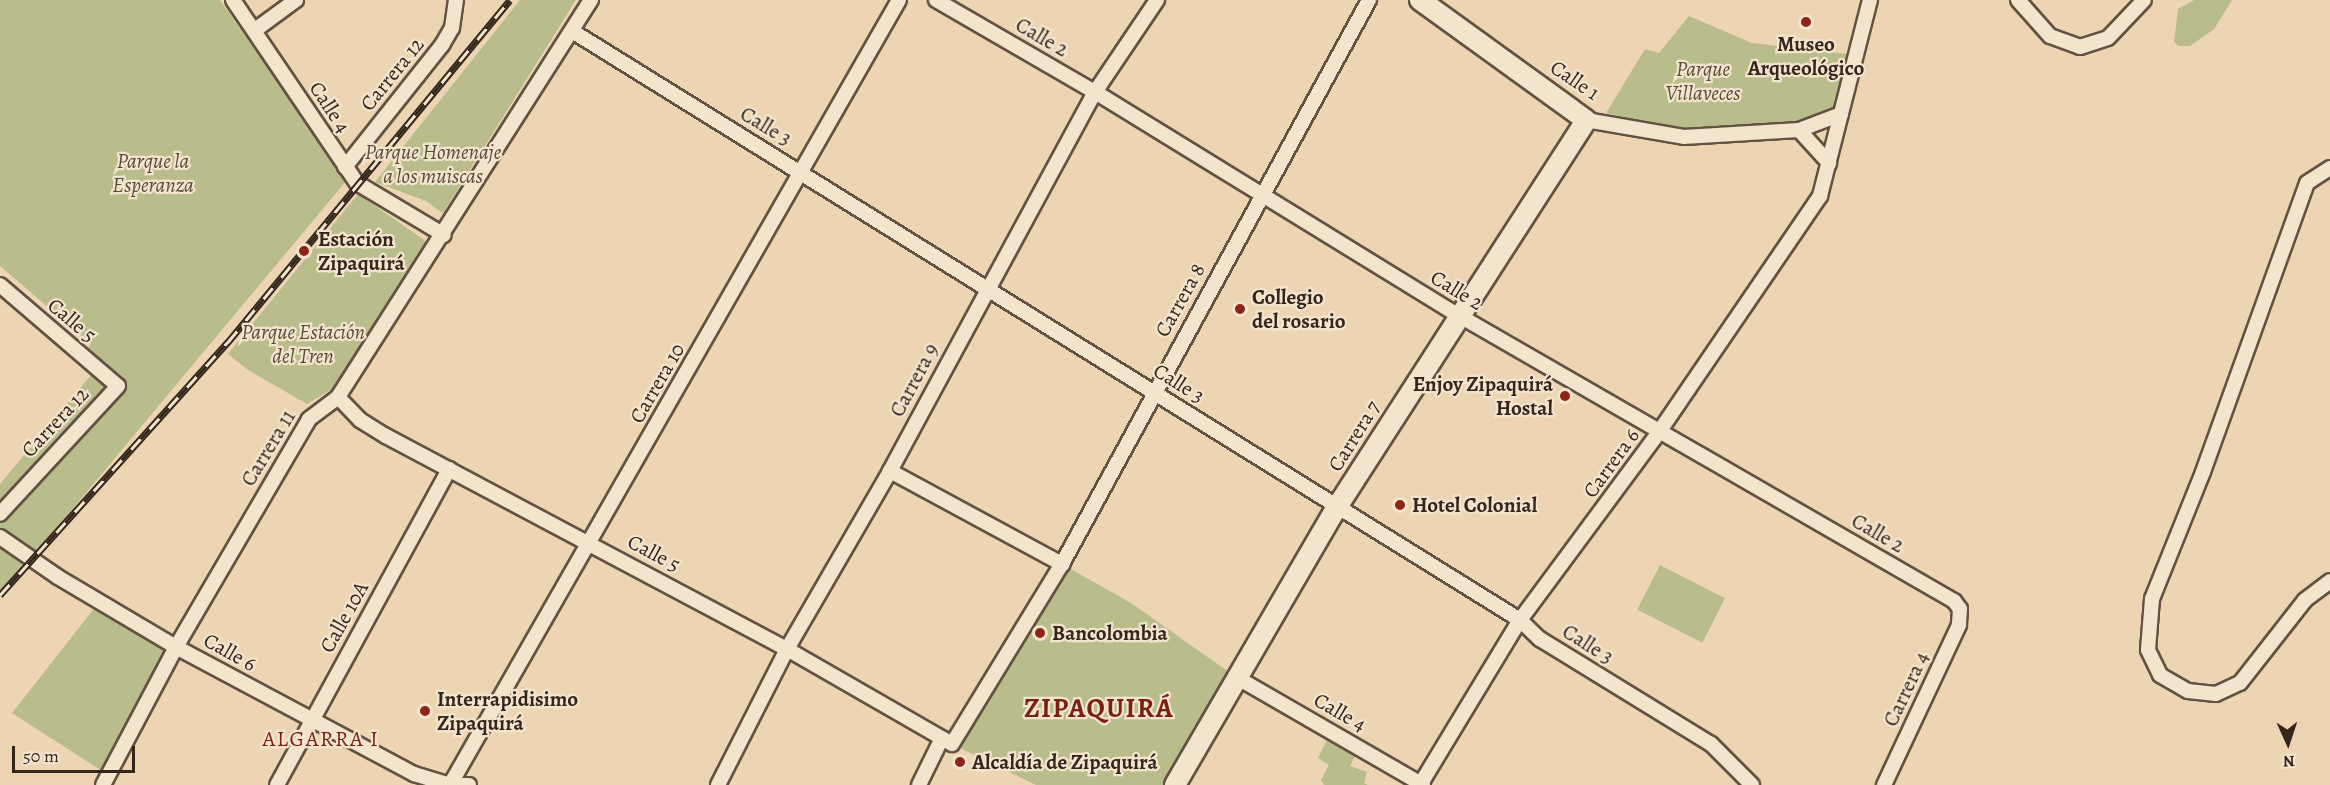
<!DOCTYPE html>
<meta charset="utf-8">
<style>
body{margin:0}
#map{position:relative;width:2330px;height:785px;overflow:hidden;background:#edd5b3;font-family:Alegreya,serif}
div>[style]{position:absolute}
.green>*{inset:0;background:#b9bd8b;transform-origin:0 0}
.roads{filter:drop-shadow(2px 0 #625241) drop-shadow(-2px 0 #625241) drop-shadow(0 2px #625241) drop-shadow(0 -2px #625241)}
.street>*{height:14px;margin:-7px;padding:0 7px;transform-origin:7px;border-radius:7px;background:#f3e4ce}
.secondary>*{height:20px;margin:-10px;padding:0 10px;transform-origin:10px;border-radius:10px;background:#f3e4ce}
.rail>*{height:7px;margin-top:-3.5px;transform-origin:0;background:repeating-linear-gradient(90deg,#f3e4ce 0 14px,#34261b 0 28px);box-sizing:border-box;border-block:2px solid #34261b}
.dots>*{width:16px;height:16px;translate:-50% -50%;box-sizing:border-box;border:3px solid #f3e4ce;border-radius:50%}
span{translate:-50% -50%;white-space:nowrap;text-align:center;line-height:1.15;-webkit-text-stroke:4.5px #f3e4ce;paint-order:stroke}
.street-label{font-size:21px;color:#34261b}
.poi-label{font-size:21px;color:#34261b;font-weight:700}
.left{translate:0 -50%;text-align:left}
.right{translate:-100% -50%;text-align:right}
.park-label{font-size:21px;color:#554c37;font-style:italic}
.neighbourhood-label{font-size:22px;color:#7a1f14;letter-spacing:1.5px}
.district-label{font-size:27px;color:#7a1f14;font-weight:700;letter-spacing:1.5px}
.north{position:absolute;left:2258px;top:713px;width:60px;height:60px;-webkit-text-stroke:4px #f3e4ce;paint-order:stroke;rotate:177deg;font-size:16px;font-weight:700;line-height:24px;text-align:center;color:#34261b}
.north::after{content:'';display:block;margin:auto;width:21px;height:27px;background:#34261b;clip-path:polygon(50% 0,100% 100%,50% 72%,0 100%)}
.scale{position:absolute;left:12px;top:746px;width:123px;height:27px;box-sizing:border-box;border:3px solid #34261b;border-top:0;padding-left:8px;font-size:18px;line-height:21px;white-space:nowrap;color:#34261b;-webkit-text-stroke:4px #f3e4ce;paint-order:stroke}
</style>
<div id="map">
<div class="green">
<i style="clip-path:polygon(0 0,220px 0,347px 180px,0 596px,0 484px,91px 375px,76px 362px,91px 344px,0 266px)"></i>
<i style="clip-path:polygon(520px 0,576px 0,443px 213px,426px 201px,375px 182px)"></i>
<i style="clip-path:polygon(2194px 0,2232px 0,2214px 29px,2190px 46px,2179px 46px,2174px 42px,2178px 9px)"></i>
<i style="clip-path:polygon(1689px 16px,1752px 43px,1847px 54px,1834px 108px,1801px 125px,1684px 132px,1606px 113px,1645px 49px,1659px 53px)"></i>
<i style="clip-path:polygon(358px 194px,427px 242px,337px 386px,307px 404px,248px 370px,228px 354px)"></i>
<i style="clip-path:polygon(1062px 564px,1131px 603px,1236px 677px,1175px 785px,1036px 785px,952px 744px)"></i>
<i style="left:1660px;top:565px;width:73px;height:50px;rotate:27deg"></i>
<i style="clip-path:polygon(96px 606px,172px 649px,105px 773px,12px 713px)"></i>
<i style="clip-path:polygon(1330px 734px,1358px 750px,1350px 766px,1367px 772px,1364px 783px,1368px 785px,1324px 785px,1321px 780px,1329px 765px,1318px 758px)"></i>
</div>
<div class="roads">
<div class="street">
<i style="left:233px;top:0;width:221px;rotate:55.9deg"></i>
<i style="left:357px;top:183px;width:101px;rotate:30.9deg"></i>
<i style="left:936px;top:0;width:184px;rotate:30.1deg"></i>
<i style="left:1095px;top:92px;width:426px;rotate:31.6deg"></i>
<i style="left:1458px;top:315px;width:573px;rotate:29.97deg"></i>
<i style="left:1954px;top:601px;width:10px;rotate:53deg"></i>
<i style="left:1960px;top:609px;width:16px;rotate:94deg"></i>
<i style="left:1959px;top:625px;width:177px;rotate:115.1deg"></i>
<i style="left:2018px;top:0;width:48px;rotate:48.4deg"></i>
<i style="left:2050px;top:36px;width:32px;rotate:20deg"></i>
<i style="left:2080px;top:47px;width:29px;rotate:-18deg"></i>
<i style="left:2108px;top:38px;width:52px;rotate:-46.5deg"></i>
<i style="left:255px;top:30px;width:51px;rotate:-36.2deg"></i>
<i style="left:572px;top:31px;width:1116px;rotate:31.85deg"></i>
<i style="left:1520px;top:620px;width:28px;rotate:44deg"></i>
<i style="left:1540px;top:639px;width:201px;rotate:31.6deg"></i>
<i style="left:1711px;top:744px;width:58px;rotate:45deg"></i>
<i style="left:1586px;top:120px;width:99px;rotate:9.8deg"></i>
<i style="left:1684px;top:137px;width:115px;rotate:-3.5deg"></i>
<i style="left:1799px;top:130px;width:45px;rotate:-20.9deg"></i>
<i style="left:1799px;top:130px;width:45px;rotate:47.7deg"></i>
<i style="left:345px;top:167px;width:156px;rotate:-51.5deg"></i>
<i style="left:442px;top:45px;width:20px;rotate:-60deg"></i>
<i style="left:452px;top:28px;width:28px;rotate:-82deg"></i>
<i style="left:2330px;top:168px;width:27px;rotate:147deg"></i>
<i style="left:2307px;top:183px;width:307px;rotate:109.8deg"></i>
<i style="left:2203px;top:472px;width:137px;rotate:111.9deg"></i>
<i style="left:2152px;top:599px;width:51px;rotate:94.5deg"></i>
<i style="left:2148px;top:650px;width:28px;rotate:64deg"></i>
<i style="left:2160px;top:675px;width:32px;rotate:30deg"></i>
<i style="left:2188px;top:691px;width:28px;rotate:6deg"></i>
<i style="left:2216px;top:694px;width:26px;rotate:-25deg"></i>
<i style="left:2240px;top:683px;width:105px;rotate:-51.9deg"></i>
<i style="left:2305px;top:600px;width:31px;rotate:-37deg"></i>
<i style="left:0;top:285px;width:155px;rotate:40.6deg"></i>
<i style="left:118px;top:386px;width:174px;rotate:132.7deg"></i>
<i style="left:338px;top:397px;width:32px;rotate:46deg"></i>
<i style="left:360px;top:420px;width:31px;rotate:32deg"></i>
<i style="left:386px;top:436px;width:454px;rotate:28deg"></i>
<i style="left:787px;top:649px;width:190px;rotate:29.9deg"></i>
<i style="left:952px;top:744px;width:211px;rotate:-58.6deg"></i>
<i style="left:1062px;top:564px;width:642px;rotate:-61.44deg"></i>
<i style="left:890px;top:471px;width:196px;rotate:28.4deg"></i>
<i style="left:0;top:537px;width:70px;rotate:34.6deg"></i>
<i style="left:58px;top:577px;width:137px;rotate:30.7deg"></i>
<i style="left:176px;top:647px;width:270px;rotate:28.1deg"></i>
<i style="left:414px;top:774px;width:37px;rotate:17deg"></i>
<i style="left:1236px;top:677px;width:216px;rotate:30deg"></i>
<i style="left:103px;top:785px;width:156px;rotate:-62.1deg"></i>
<i style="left:176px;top:647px;width:264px;rotate:-59.7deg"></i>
<i style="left:309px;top:419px;width:36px;rotate:-37deg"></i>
<i style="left:338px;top:397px;width:471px;rotate:-57.5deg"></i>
<i style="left:277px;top:785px;width:360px;rotate:-61.4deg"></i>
<i style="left:450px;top:785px;width:904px;rotate:-60.23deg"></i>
<i style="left:451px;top:785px;width:18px"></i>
<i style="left:718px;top:785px;width:153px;rotate:-63.1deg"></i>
<i style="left:787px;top:649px;width:206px;rotate:-59.9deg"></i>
<i style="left:890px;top:471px;width:431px;rotate:-61.6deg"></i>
<i style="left:1095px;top:92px;width:111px;rotate:-56deg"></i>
<i style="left:919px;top:785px;width:52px;rotate:-63.9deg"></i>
<i style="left:1420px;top:785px;width:193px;rotate:-58.8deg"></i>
<i style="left:1520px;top:620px;width:234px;rotate:-53.5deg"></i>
<i style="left:1659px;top:432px;width:286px;rotate:-55.7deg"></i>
<i style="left:1820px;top:196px;width:202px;rotate:-75.7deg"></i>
</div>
<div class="secondary">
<i style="left:1175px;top:785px;width:322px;rotate:-59.8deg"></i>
<i style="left:1337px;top:507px;width:460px;rotate:-57.2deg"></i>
<i style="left:1586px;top:120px;width:205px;rotate:-144.1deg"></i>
</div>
</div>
<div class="rail">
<i style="left:0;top:595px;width:341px;rotate:-48deg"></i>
<i style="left:228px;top:342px;width:443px;rotate:-50.5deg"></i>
</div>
<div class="dots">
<i style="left:1806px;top:22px;background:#8f2418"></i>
<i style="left:304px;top:251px;background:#8f2418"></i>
<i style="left:1240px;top:309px;background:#8f2418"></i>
<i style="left:1565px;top:396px;background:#8f2418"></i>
<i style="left:1400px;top:505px;background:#8f2418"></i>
<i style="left:1040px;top:633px;background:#8f2418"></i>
<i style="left:425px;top:711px;background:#8f2418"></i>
<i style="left:960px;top:762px;background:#8f2418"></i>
</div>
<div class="street-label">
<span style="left:1042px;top:37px;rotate:30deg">Calle 2</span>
<span style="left:392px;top:74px;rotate:-51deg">Carrera 12</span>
<span style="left:1575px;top:80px;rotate:34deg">Calle 1</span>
<span style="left:330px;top:107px;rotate:57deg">Calle 4</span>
<span style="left:766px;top:126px;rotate:31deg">Calle 3</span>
<span style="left:1457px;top:290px;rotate:31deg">Calle 2</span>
<span style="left:1180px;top:300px;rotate:-61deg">Carrera 8</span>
<span style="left:72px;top:320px;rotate:40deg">Calle 5</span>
<span style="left:914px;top:380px;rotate:-62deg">Carrera 9</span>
<span style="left:657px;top:383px;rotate:-60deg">Carrera 10</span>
<span style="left:1179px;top:383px;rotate:32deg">Calle 3</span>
<span style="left:55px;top:422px;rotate:-47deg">Carrera 12</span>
<span style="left:1354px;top:436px;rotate:-58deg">Carrera 7</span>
<span style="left:268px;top:448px;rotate:-59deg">Carrera 11</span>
<span style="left:1611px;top:463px;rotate:-54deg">Carrera 6</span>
<span style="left:1878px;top:533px;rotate:30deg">Calle 2</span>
<span style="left:654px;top:553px;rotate:28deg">Calle 5</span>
<span style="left:344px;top:617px;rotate:-61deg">Calle 10A</span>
<span style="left:1588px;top:644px;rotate:32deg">Calle 3</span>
<span style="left:230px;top:652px;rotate:29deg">Calle 6</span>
<span style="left:1906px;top:689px;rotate:-65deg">Carrera 4</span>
<span style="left:1340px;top:712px;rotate:30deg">Calle 4</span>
</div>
<div class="poi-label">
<span style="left:1806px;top:56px">Museo<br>Arqueológico</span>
<span class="left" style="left:318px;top:251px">Estación<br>Zipaquirá</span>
<span class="left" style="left:1252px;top:309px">Collegio<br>del rosario</span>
<span class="right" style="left:1553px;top:396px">Enjoy Zipaquirá<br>Hostal</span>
<span class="left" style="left:1412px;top:505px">Hotel Colonial</span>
<span class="left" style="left:1052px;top:633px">Bancolombia</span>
<span class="left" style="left:437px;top:711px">Interrapidisimo<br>Zipaquirá</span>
<span class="left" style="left:972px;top:762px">Alcaldía de Zipaquirá</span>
</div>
<div class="park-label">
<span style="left:1703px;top:81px">Parque<br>Villaveces</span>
<span style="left:433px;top:164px">Parque Homenaje<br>a los muiscas</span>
<span style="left:153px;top:173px">Parque la<br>Esperanza</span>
<span style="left:303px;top:344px">Parque Estación<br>del Tren</span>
</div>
<div class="neighbourhood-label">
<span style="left:321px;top:740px">ALGARRA I</span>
</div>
<div class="district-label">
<span style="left:1099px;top:709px">ZIPAQUIRÁ</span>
</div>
<div class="north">N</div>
<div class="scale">50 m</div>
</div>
